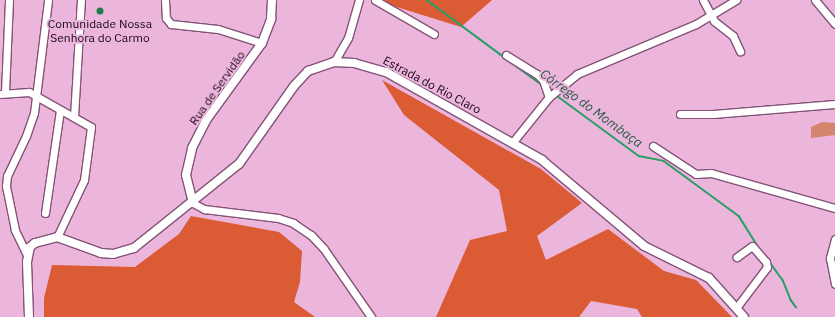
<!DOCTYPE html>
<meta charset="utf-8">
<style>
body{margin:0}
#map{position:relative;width:835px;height:317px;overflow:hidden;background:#ecb5dc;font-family:"IBM Plex Sans",sans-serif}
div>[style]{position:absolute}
.green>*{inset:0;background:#d3856d}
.forest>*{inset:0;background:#da5b34}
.stream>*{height:1.5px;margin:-0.75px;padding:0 0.75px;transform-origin:0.75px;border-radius:0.75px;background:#269f66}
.roads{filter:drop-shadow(1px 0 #835376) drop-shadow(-1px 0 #835376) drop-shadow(0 1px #835376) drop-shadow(0 -1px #835376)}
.minor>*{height:7px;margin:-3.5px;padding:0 3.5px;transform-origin:3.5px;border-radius:3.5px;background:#fff}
.major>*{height:8px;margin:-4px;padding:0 4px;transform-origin:4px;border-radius:4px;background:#fff}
.dots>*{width:11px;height:11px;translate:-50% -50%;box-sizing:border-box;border:2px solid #ecb5dc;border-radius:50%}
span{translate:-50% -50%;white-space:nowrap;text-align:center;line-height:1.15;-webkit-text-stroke:4px #ecb5dc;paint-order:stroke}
.poi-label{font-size:12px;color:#190715}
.street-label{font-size:12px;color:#190715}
.water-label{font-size:13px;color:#215b3d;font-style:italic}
</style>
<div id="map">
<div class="green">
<i style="clip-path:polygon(822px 122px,835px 123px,835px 135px,811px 138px,811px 127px)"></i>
</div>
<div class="forest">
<i style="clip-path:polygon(385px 0,492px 0,461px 27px,387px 4px)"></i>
<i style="clip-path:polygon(382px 80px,541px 169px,582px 203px,537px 236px,546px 260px,608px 229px,664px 271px,696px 280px,732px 317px,642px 317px,637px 309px,591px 301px,579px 317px,436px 317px,470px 240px,507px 231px,499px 190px,404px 115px)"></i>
<i style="clip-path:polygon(191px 216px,279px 232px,302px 251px,300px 282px,294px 302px,315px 317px,44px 317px,44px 298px,52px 265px,135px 267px,179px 234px)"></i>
</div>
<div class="stream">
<i style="left:427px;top:0;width:96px;rotate:36.5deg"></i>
<i style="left:512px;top:63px;width:36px;rotate:36deg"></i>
<i style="left:556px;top:95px;width:103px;rotate:36.3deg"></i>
<i style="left:639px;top:156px;width:25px;rotate:11deg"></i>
<i style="left:664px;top:161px;width:93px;rotate:36.3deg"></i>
<i style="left:739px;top:216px;width:36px;rotate:58deg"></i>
<i style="left:769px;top:261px;width:24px;rotate:54deg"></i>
<i style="left:783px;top:280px;width:22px;rotate:68deg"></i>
<i style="left:791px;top:300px;width:9px;rotate:54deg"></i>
</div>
<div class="roads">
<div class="minor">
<i style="left:165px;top:0;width:18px;rotate:87deg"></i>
<i style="left:166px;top:18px;width:8px;rotate:50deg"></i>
<i style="left:171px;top:24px;width:47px;rotate:6.1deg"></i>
<i style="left:218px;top:29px;width:46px;rotate:17.7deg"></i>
<i style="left:375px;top:0;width:68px;rotate:30deg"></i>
<i style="left:703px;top:0;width:24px;rotate:62deg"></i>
<i style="left:714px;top:21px;width:24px;rotate:38deg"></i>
<i style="left:733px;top:36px;width:17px;rotate:65deg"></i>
<i style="left:815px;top:0;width:31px;rotate:50deg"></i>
<i style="left:506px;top:55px;width:36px;rotate:32deg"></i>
<i style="left:537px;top:74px;width:8px;rotate:45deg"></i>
<i style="left:543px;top:80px;width:18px;rotate:71deg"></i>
<i style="left:334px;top:62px;width:28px;rotate:-60deg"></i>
<i style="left:348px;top:38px;width:40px;rotate:-74deg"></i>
<i style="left:5px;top:92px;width:92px;rotate:-87.5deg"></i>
<i style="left:0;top:94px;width:29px;rotate:-4deg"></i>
<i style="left:29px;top:92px;width:71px;rotate:29.4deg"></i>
<i style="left:91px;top:127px;width:53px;rotate:97.5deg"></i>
<i style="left:84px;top:180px;width:63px;rotate:115.3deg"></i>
<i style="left:680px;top:114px;width:33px"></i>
<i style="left:713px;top:114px;width:122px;rotate:-4.7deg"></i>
<i style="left:74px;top:117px;width:117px;rotate:-86.6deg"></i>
<i style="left:512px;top:143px;width:59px;rotate:-51.2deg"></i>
<i style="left:549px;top:97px;width:36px;rotate:-39deg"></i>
<i style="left:577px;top:74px;width:129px;rotate:-22.8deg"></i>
<i style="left:696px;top:24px;width:47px;rotate:-31deg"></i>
<i style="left:653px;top:146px;width:51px;rotate:33.1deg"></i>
<i style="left:696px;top:174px;width:15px;rotate:-4deg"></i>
<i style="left:711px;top:173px;width:129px;rotate:15.8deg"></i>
<i style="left:193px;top:203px;width:13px;rotate:29deg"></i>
<i style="left:204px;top:209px;width:75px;rotate:6.9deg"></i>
<i style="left:278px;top:218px;width:16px;rotate:18deg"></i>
<i style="left:293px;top:223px;width:22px;rotate:34deg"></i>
<i style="left:311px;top:235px;width:19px;rotate:47deg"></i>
<i style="left:324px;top:249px;width:83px;rotate:55.3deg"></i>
<i style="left:45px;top:213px;width:104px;rotate:-81.7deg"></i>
<i style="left:835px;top:239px;width:20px;rotate:105deg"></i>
<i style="left:830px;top:258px;width:26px;rotate:79deg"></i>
<i style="left:27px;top:255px;width:28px;rotate:-116deg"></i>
<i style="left:15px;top:230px;width:45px;rotate:-101.6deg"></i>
<i style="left:6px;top:186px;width:10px;rotate:-84deg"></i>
<i style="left:7px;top:176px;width:44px;rotate:-64.6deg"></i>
<i style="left:26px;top:136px;width:24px;rotate:-71deg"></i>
<i style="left:34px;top:113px;width:114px;rotate:-82.9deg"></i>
<i style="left:736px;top:308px;width:51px;rotate:-52.9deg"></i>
<i style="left:767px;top:267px;width:5px;rotate:-101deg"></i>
<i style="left:766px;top:262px;width:21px;rotate:-131deg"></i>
<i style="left:752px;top:246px;width:19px;rotate:144deg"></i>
</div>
<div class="major">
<i style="left:193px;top:203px;width:29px;rotate:-104deg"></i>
<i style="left:186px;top:175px;width:28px;rotate:-77deg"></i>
<i style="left:192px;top:148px;width:33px;rotate:-63deg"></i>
<i style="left:207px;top:119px;width:94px;rotate:-54.1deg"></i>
<i style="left:262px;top:43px;width:26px;rotate:-69deg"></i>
<i style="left:271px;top:19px;width:19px;rotate:-87deg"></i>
<i style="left:29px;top:317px;width:55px;rotate:-92.1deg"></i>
<i style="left:27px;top:262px;width:15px;rotate:-79deg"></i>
<i style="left:30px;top:247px;width:6px;rotate:-39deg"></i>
<i style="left:35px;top:243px;width:23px;rotate:-15deg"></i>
<i style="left:57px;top:237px;width:47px;rotate:20deg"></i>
<i style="left:101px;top:253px;width:12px;rotate:5deg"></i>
<i style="left:113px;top:254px;width:22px;rotate:-16deg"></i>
<i style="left:134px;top:248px;width:134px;rotate:-38.7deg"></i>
<i style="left:239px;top:164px;width:95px;rotate:-54.8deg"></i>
<i style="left:294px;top:86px;width:21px;rotate:-47deg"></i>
<i style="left:308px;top:71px;width:28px;rotate:-19deg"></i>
<i style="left:334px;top:62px;width:20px;rotate:3deg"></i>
<i style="left:354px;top:63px;width:33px;rotate:16deg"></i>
<i style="left:386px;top:72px;width:179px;rotate:29.4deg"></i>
<i style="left:542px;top:160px;width:133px;rotate:40.1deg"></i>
<i style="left:644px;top:246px;width:72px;rotate:26.2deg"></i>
<i style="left:709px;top:278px;width:52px;rotate:48.1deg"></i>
</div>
</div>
<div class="dots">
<i style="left:100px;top:11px;background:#227b4f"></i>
</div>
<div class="poi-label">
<span style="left:100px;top:31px">Comunidade Nossa<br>Senhora do Carmo</span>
</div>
<div class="street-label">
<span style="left:432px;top:85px;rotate:28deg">Estrada do Rio Claro</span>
<span style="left:217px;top:88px;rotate:-55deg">Rua de Servidão</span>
</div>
<div class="water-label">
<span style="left:591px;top:109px;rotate:36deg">Córrego do Mombaça</span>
</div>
</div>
